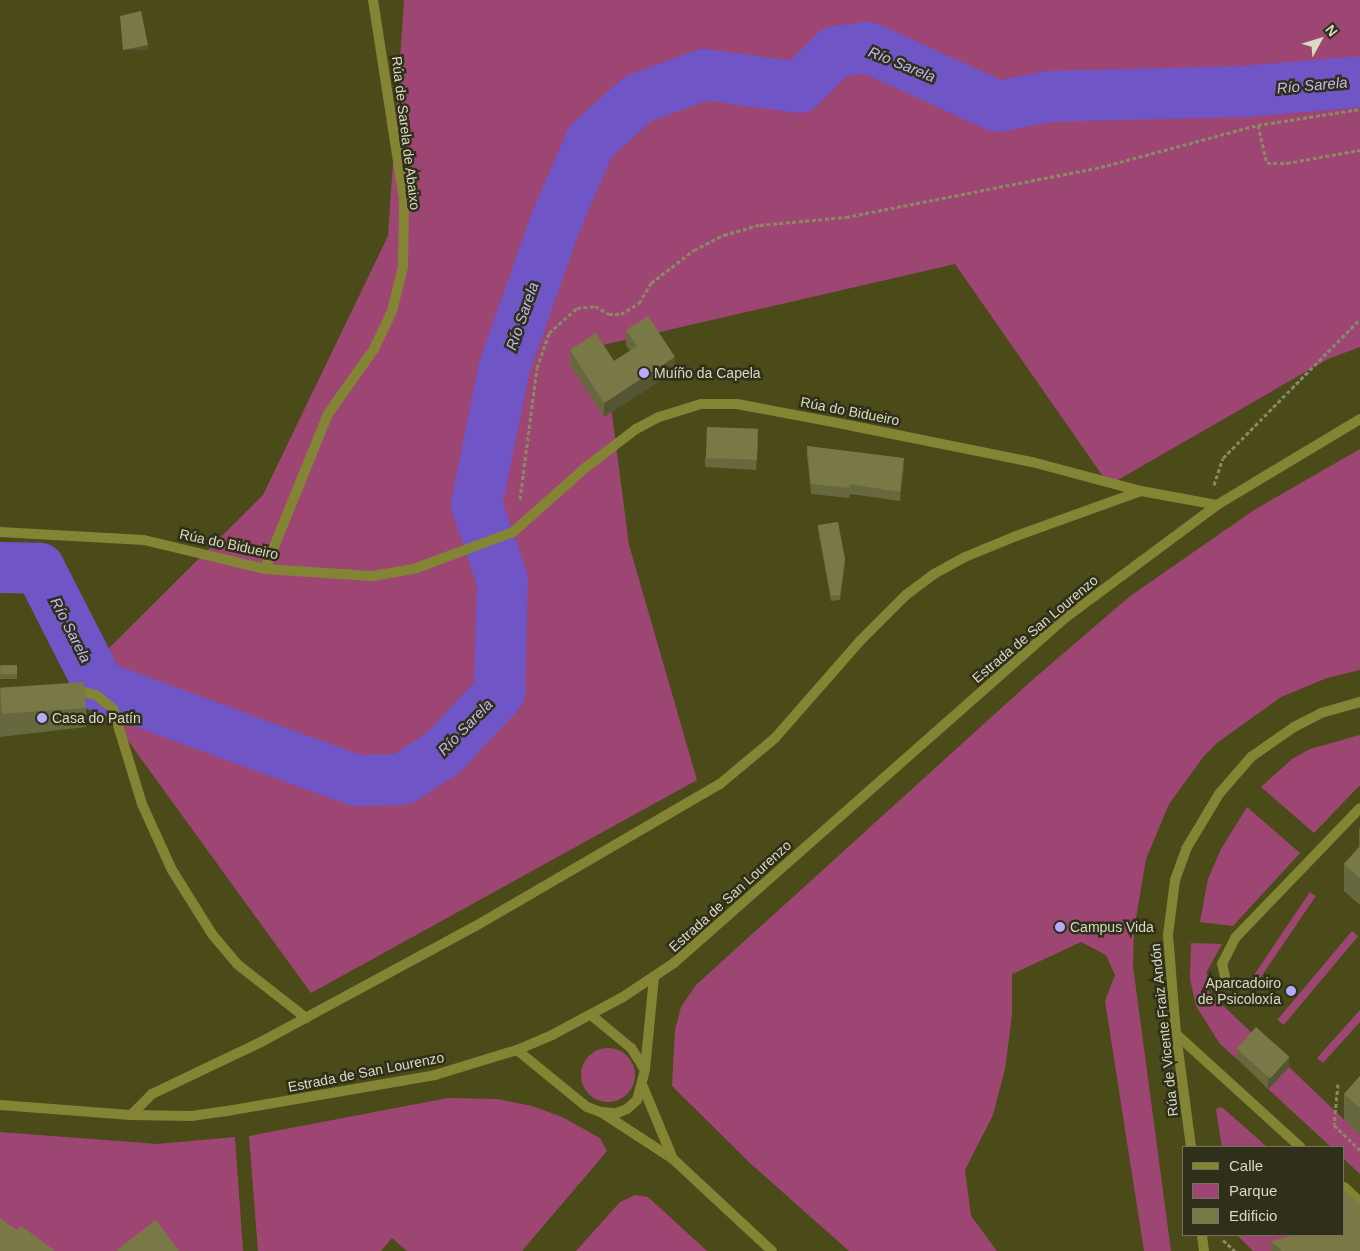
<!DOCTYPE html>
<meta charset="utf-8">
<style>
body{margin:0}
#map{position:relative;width:1360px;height:1251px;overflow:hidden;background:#4a4b19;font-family:Helvetica,sans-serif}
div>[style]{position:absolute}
.green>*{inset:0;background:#9e4673;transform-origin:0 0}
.round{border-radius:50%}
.river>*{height:51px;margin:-25.5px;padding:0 25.5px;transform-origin:25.5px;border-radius:25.5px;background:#6f55c6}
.path>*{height:3px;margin-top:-1.5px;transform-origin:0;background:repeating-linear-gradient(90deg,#898a63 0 4px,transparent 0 6.5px)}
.service>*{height:10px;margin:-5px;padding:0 5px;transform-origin:5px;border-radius:5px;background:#838535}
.minor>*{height:10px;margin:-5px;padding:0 5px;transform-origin:5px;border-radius:5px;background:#838535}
.tertiary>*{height:10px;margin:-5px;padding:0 5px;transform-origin:5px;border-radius:5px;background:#838535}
.wall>*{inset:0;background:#67683d;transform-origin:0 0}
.shaded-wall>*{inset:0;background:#545532;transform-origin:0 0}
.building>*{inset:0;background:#787947;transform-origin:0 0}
.dots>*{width:14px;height:14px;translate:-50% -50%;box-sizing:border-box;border:2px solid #2f2f1a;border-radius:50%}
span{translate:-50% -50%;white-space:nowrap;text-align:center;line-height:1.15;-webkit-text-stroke:5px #2f2f1a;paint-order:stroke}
.street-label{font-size:14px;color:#d9dac0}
.poi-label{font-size:14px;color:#d9dac0}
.left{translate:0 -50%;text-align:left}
.right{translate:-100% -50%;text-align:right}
.water-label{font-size:15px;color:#c0b9f2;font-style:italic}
.legend{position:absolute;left:1182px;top:1146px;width:162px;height:90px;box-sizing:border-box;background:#2f2f1a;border:1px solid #73735c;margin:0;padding:6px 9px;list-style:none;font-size:15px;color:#d9dac0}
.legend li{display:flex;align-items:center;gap:10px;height:25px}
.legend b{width:25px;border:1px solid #73735c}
.north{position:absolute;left:1295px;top:15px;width:50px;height:50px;-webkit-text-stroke:4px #2f2f1a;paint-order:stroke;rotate:51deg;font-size:14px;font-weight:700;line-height:20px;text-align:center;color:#d9dac0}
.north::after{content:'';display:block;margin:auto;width:18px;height:22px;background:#d9dac0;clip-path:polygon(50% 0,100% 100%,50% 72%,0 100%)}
</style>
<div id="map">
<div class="green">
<i style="clip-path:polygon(404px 0,1360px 0,1360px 347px,1328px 359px,1109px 485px,955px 264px,603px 345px,629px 545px,697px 780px,311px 993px,81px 676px,263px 495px,388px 236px)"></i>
<i style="clip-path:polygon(1360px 449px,1360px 670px,1327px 678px,1281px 697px,1217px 743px,1204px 756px,1169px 804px,1146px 859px,1134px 930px,1133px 966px,1171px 1251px,1144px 1251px,1105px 1001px,1115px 975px,1106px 955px,1081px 942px,1012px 974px,1012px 1015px,1005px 1069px,993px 1115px,965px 1170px,971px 1216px,997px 1251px,849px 1251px,751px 1164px,672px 1086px,675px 1030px,681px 1007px,696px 985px,1030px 682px,1129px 597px,1254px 510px)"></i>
<i style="clip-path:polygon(1360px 735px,1360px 785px,1314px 833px,1261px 787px,1292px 759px,1310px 749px)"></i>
<i style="clip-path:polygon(1247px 807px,1300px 853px,1233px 926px,1200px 922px,1208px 879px,1221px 849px)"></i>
<i style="left:1310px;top:892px;width:7px;height:115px;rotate:34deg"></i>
<i style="left:1352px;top:931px;width:8px;height:116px;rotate:40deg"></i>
<i style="clip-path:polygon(1191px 943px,1222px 944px,1207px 971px,1209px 992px,1256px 1037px,1237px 1059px,1220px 1044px,1196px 1006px,1190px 979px)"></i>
<i style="clip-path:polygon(1360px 1010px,1360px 1022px,1323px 1063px,1317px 1058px)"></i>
<i class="round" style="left:581px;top:1048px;width:54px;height:54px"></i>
<i style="clip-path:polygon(1289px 1067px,1360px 1135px,1360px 1174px,1344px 1159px,1344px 1147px,1331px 1147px,1268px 1089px)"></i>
<i style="clip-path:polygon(448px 1098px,497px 1099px,532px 1106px,562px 1117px,600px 1138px,607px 1151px,522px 1251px,407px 1251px,392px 1238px,381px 1251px,258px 1251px,249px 1136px)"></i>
<i style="clip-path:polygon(1219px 1107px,1223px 1108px,1267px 1147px,1222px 1147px,1216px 1110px)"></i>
<i style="clip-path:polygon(0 1132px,157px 1144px,235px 1137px,243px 1251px,29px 1251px,0 1237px)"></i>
<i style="clip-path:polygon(635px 1195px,648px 1197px,707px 1251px,576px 1251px,620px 1202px)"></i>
<i style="clip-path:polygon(1237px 1235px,1323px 1235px,1310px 1251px,1253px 1251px)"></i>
</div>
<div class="river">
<i style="left:0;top:567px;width:39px;rotate:1deg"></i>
<i style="left:39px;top:568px;width:132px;rotate:63deg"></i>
<i style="left:99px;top:686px;width:274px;rotate:20.1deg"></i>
<i style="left:356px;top:780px;width:45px;rotate:-1.3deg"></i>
<i style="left:401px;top:779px;width:50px;rotate:-32.7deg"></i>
<i style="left:443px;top:752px;width:82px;rotate:-47deg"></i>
<i style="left:499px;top:692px;width:112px;rotate:-88.5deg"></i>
<i style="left:502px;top:580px;width:80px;rotate:-108.9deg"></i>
<i style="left:476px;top:504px;width:141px;rotate:-78.5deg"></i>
<i style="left:504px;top:366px;width:153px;rotate:-70.5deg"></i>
<i style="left:555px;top:222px;width:88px;rotate:-66.6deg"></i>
<i style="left:590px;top:141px;width:64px;rotate:-41.9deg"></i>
<i style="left:638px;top:98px;width:70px;rotate:-20deg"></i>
<i style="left:704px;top:74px;width:96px;rotate:7.8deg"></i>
<i style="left:799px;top:87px;width:51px;rotate:-45deg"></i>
<i style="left:835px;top:51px;width:33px;rotate:-7deg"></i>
<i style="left:868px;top:47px;width:142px;rotate:24.6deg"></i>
<i style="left:997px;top:106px;width:52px;rotate:-11.1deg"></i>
<i style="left:1048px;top:96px;width:196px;rotate:-1.5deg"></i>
<i style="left:1244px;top:91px;width:116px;rotate:-4.9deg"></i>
</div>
<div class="path">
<i style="left:1258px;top:125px;width:39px;rotate:77deg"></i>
<i style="left:1267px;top:163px;width:20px"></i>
<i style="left:1287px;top:163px;width:74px;rotate:-10.1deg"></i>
<i style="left:1214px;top:485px;width:28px;rotate:-72deg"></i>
<i style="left:1223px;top:458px;width:195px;rotate:-45.4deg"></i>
<i style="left:520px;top:499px;width:132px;rotate:-82.6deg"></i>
<i style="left:537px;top:368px;width:37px;rotate:-71deg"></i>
<i style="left:549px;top:333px;width:38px;rotate:-42deg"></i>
<i style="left:577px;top:308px;width:18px;rotate:-6deg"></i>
<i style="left:595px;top:306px;width:16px;rotate:30deg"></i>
<i style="left:609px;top:314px;width:12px"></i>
<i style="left:621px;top:314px;width:21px;rotate:-31deg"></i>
<i style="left:639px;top:303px;width:23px;rotate:-59deg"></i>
<i style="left:651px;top:283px;width:54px;rotate:-37.5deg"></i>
<i style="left:694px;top:250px;width:34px;rotate:-27deg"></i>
<i style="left:724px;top:235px;width:37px;rotate:-16deg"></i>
<i style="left:760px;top:225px;width:86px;rotate:-5.3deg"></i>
<i style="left:846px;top:217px;width:260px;rotate:-11.1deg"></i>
<i style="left:1101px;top:167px;width:163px;rotate:-15deg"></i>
<i style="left:1258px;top:125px;width:103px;rotate:-8.9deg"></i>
<i style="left:1338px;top:1084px;width:41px;rotate:95.6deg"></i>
<i style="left:1334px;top:1125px;width:36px;rotate:44deg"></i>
<i style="left:1223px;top:1240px;width:16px;rotate:43deg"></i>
</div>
<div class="service">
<i style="left:73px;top:689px;width:24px;rotate:15deg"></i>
<i style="left:96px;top:695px;width:22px;rotate:39deg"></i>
<i style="left:113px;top:709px;width:99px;rotate:73deg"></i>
<i style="left:142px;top:804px;width:72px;rotate:65.6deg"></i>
<i style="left:172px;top:870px;width:75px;rotate:58deg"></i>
<i style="left:212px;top:934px;width:39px;rotate:50deg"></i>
<i style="left:237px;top:964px;width:88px;rotate:38deg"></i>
<i style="left:1227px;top:985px;width:22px;rotate:-103deg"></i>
<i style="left:1222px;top:964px;width:29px;rotate:-63deg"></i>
<i style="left:1235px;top:938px;width:180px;rotate:-46.1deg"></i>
</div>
<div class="minor">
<i style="left:0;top:532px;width:144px;rotate:3.2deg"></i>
<i style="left:144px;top:540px;width:124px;rotate:13.5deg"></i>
<i style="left:265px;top:569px;width:107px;rotate:3.7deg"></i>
<i style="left:372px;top:576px;width:43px;rotate:-9.5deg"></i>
<i style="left:414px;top:569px;width:106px;rotate:-20.5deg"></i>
<i style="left:513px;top:532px;width:96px;rotate:-41.6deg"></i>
<i style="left:585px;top:468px;width:64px;rotate:-37.4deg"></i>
<i style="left:636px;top:429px;width:26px;rotate:-28deg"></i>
<i style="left:659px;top:417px;width:44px;rotate:-17.2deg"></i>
<i style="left:701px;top:404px;width:36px"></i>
<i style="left:737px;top:404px;width:118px;rotate:10.7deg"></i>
<i style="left:853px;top:426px;width:183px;rotate:11.4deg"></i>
<i style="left:1032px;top:462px;width:113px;rotate:14.9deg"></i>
<i style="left:1141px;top:491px;width:77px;rotate:10.4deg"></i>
<i style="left:265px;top:569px;width:167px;rotate:-67.9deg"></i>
<i style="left:328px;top:414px;width:80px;rotate:-54.7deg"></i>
<i style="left:374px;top:349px;width:42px;rotate:-64.7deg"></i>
<i style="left:392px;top:311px;width:45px;rotate:-76deg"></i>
<i style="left:403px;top:267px;width:67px;rotate:-89.1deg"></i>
<i style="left:404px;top:200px;width:202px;rotate:-98.8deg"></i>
<i style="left:1176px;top:1034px;width:168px;rotate:42.3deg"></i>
<i style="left:517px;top:1050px;width:90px;rotate:39.2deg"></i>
<i style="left:587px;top:1107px;width:15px;rotate:20deg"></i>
<i style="left:601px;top:1112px;width:16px;rotate:4deg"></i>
<i style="left:617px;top:1113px;width:11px;rotate:-22deg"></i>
<i style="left:627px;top:1109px;width:13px;rotate:-42deg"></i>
<i style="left:637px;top:1100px;width:31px;rotate:-75deg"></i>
<i style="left:645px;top:1070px;width:26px;rotate:-122deg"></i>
<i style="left:631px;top:1048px;width:52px;rotate:-140.5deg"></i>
<i style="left:645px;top:1069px;width:91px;rotate:-84.4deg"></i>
<i style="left:643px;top:1087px;width:78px;rotate:67.4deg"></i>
<i style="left:601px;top:1112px;width:86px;rotate:33.1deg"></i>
<i style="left:673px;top:1159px;width:135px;rotate:42.9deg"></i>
<i style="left:131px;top:1115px;width:30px;rotate:-45deg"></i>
<i style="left:152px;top:1094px;width:121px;rotate:-25.5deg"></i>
<i style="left:261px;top:1042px;width:242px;rotate:-28.4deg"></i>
<i style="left:474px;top:927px;width:285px;rotate:-30.2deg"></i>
<i style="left:720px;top:784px;width:72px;rotate:-39.9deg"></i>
<i style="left:775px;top:738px;width:129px;rotate:-48.8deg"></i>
<i style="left:860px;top:641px;width:65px;rotate:-45deg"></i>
<i style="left:906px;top:595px;width:35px;rotate:-37deg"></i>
<i style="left:934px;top:574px;width:35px;rotate:-29deg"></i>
<i style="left:965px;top:557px;width:55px;rotate:-22.4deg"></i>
<i style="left:1016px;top:536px;width:133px;rotate:-19.8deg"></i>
<i style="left:1191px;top:1147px;width:114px;rotate:-97.6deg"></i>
<i style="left:1176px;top:1034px;width:99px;rotate:-94.6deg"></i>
<i style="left:1168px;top:935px;width:55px;rotate:-82.7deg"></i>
<i style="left:1175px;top:880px;width:33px;rotate:-70deg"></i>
<i style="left:1186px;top:849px;width:64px;rotate:-59deg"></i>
<i style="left:1219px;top:794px;width:49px;rotate:-49.1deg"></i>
<i style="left:1251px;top:757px;width:52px;rotate:-34.9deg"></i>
<i style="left:1294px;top:727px;width:30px;rotate:-27deg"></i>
<i style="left:1321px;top:713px;width:41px;rotate:-15.8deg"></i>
<i style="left:1344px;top:1187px;width:22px;rotate:43deg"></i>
<i style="left:1202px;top:1235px;width:16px;rotate:83deg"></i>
</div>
<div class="tertiary">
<i style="left:0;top:1105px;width:131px;rotate:4.4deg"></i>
<i style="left:131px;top:1115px;width:60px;rotate:1deg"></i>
<i style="left:191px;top:1116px;width:36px;rotate:-8deg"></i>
<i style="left:227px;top:1111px;width:211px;rotate:-9.8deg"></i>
<i style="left:435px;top:1075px;width:86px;rotate:-17deg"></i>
<i style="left:517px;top:1050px;width:38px;rotate:-23deg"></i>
<i style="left:552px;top:1035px;width:81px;rotate:-28.2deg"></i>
<i style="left:623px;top:997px;width:61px;rotate:-33.7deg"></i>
<i style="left:674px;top:963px;width:521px;rotate:-41.42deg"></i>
<i style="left:1065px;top:618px;width:189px;rotate:-36.6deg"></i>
<i style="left:1217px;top:505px;width:167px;rotate:-31deg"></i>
</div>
<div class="wall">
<i style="clip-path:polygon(626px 330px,675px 371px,604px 417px,570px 365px,570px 350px,614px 361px,630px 351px,626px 345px)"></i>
<i style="clip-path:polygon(758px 439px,756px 470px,705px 467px,705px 458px)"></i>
<i style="clip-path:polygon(807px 446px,904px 468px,900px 501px,850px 494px,849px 498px,811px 494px,807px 456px)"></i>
<i style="clip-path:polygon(818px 525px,845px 564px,840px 600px,831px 601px,818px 530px)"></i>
<i style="left:17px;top:665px;width:14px;height:17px;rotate:90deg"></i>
<i style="clip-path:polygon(0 690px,86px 708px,86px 727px,0 737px)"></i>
<i style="clip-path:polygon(1360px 828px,1360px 905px,1344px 891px,1344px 864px,1359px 847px,1359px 829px)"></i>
<i style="clip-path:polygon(1237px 1049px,1289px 1066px,1268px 1089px,1237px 1059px)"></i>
<i style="clip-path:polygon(1360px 1076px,1360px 1135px,1344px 1120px,1344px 1094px)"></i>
<i style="clip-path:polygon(1344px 1235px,1360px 1251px,1271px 1251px,1271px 1241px)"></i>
</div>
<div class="shaded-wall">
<i style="left:148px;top:45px;width:5px;height:25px;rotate:90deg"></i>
<i style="clip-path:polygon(675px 357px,675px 371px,604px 417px,604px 403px)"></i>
<i style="clip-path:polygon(904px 458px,904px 468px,900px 501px,900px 492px)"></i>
<i style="clip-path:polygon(845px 559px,845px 564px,840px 600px,840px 595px)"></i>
<i style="clip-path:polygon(1289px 1057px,1289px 1066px,1268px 1089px,1268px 1079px)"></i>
</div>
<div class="building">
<i style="clip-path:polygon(141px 11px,148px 45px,123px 50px,120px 16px)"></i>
<i style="clip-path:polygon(648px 316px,675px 357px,604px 403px,570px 350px,596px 333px,614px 361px,637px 346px,626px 330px)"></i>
<i style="left:707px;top:427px;width:51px;height:31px;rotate:2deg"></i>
<i style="clip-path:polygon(807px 446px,904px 458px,900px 492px,850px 484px,849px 488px,811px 484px)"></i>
<i style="clip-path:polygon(838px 522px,845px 559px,840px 595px,831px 596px,818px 525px)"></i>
<i style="clip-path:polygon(17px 665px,17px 674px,1px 674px,0 666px)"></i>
<i style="left:84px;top:682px;width:26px;height:84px;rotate:86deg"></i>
<i style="clip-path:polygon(1360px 846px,1360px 878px,1344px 864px)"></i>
<i style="left:1256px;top:1027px;width:45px;height:29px;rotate:42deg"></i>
<i style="clip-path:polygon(1360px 1076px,1360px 1108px,1344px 1094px)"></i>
<i style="clip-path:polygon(1344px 1190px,1360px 1205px,1360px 1251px,1282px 1251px,1271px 1241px,1296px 1235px,1344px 1235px)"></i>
<i style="clip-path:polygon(0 1218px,17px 1230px,21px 1226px,54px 1250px,53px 1251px,0 1251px)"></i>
<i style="clip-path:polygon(156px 1220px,179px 1251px,118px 1251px,117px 1250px)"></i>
</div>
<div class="dots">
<i style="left:644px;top:373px;background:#b6abf8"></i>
<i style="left:42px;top:718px;background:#b6abf8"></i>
<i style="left:1060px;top:927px;background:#b6abf8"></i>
<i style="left:1291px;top:991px;background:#b6abf8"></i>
</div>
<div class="street-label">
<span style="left:406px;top:133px;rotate:83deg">Rúa de Sarela de Abaixo</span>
<span style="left:850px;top:411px;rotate:11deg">Rúa do Bidueiro</span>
<span style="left:229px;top:544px;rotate:12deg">Rúa do Bidueiro</span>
<span style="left:1035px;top:629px;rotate:-40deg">Estrada de San Lourenzo</span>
<span style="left:730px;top:896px;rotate:-42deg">Estrada de San Lourenzo</span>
<span style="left:1164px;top:1030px;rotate:-96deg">Rúa de Vicente Fraiz Andón</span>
<span style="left:366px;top:1072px;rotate:-11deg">Estrada de San Lourenzo</span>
</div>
<div class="poi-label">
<span class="left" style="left:654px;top:373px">Muíño da Capela</span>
<span class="left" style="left:52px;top:718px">Casa do Patín</span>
<span class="left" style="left:1070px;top:927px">Campus Vida</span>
<span class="right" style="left:1281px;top:991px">Aparcadoiro<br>de Psicoloxía</span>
</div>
<div class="water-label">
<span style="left:902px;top:64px;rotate:22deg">Río Sarela</span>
<span style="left:1312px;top:85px;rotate:-5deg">Río Sarela</span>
<span style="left:522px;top:316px;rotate:-71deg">Río Sarela</span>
<span style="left:71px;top:630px;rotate:63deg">Río Sarela</span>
<span style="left:465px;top:727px;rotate:-46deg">Río Sarela</span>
</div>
<ul class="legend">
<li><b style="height:6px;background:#838535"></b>Calle</li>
<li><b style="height:14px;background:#9e4673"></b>Parque</li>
<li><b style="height:14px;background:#787947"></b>Edificio</li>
</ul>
<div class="north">N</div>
</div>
